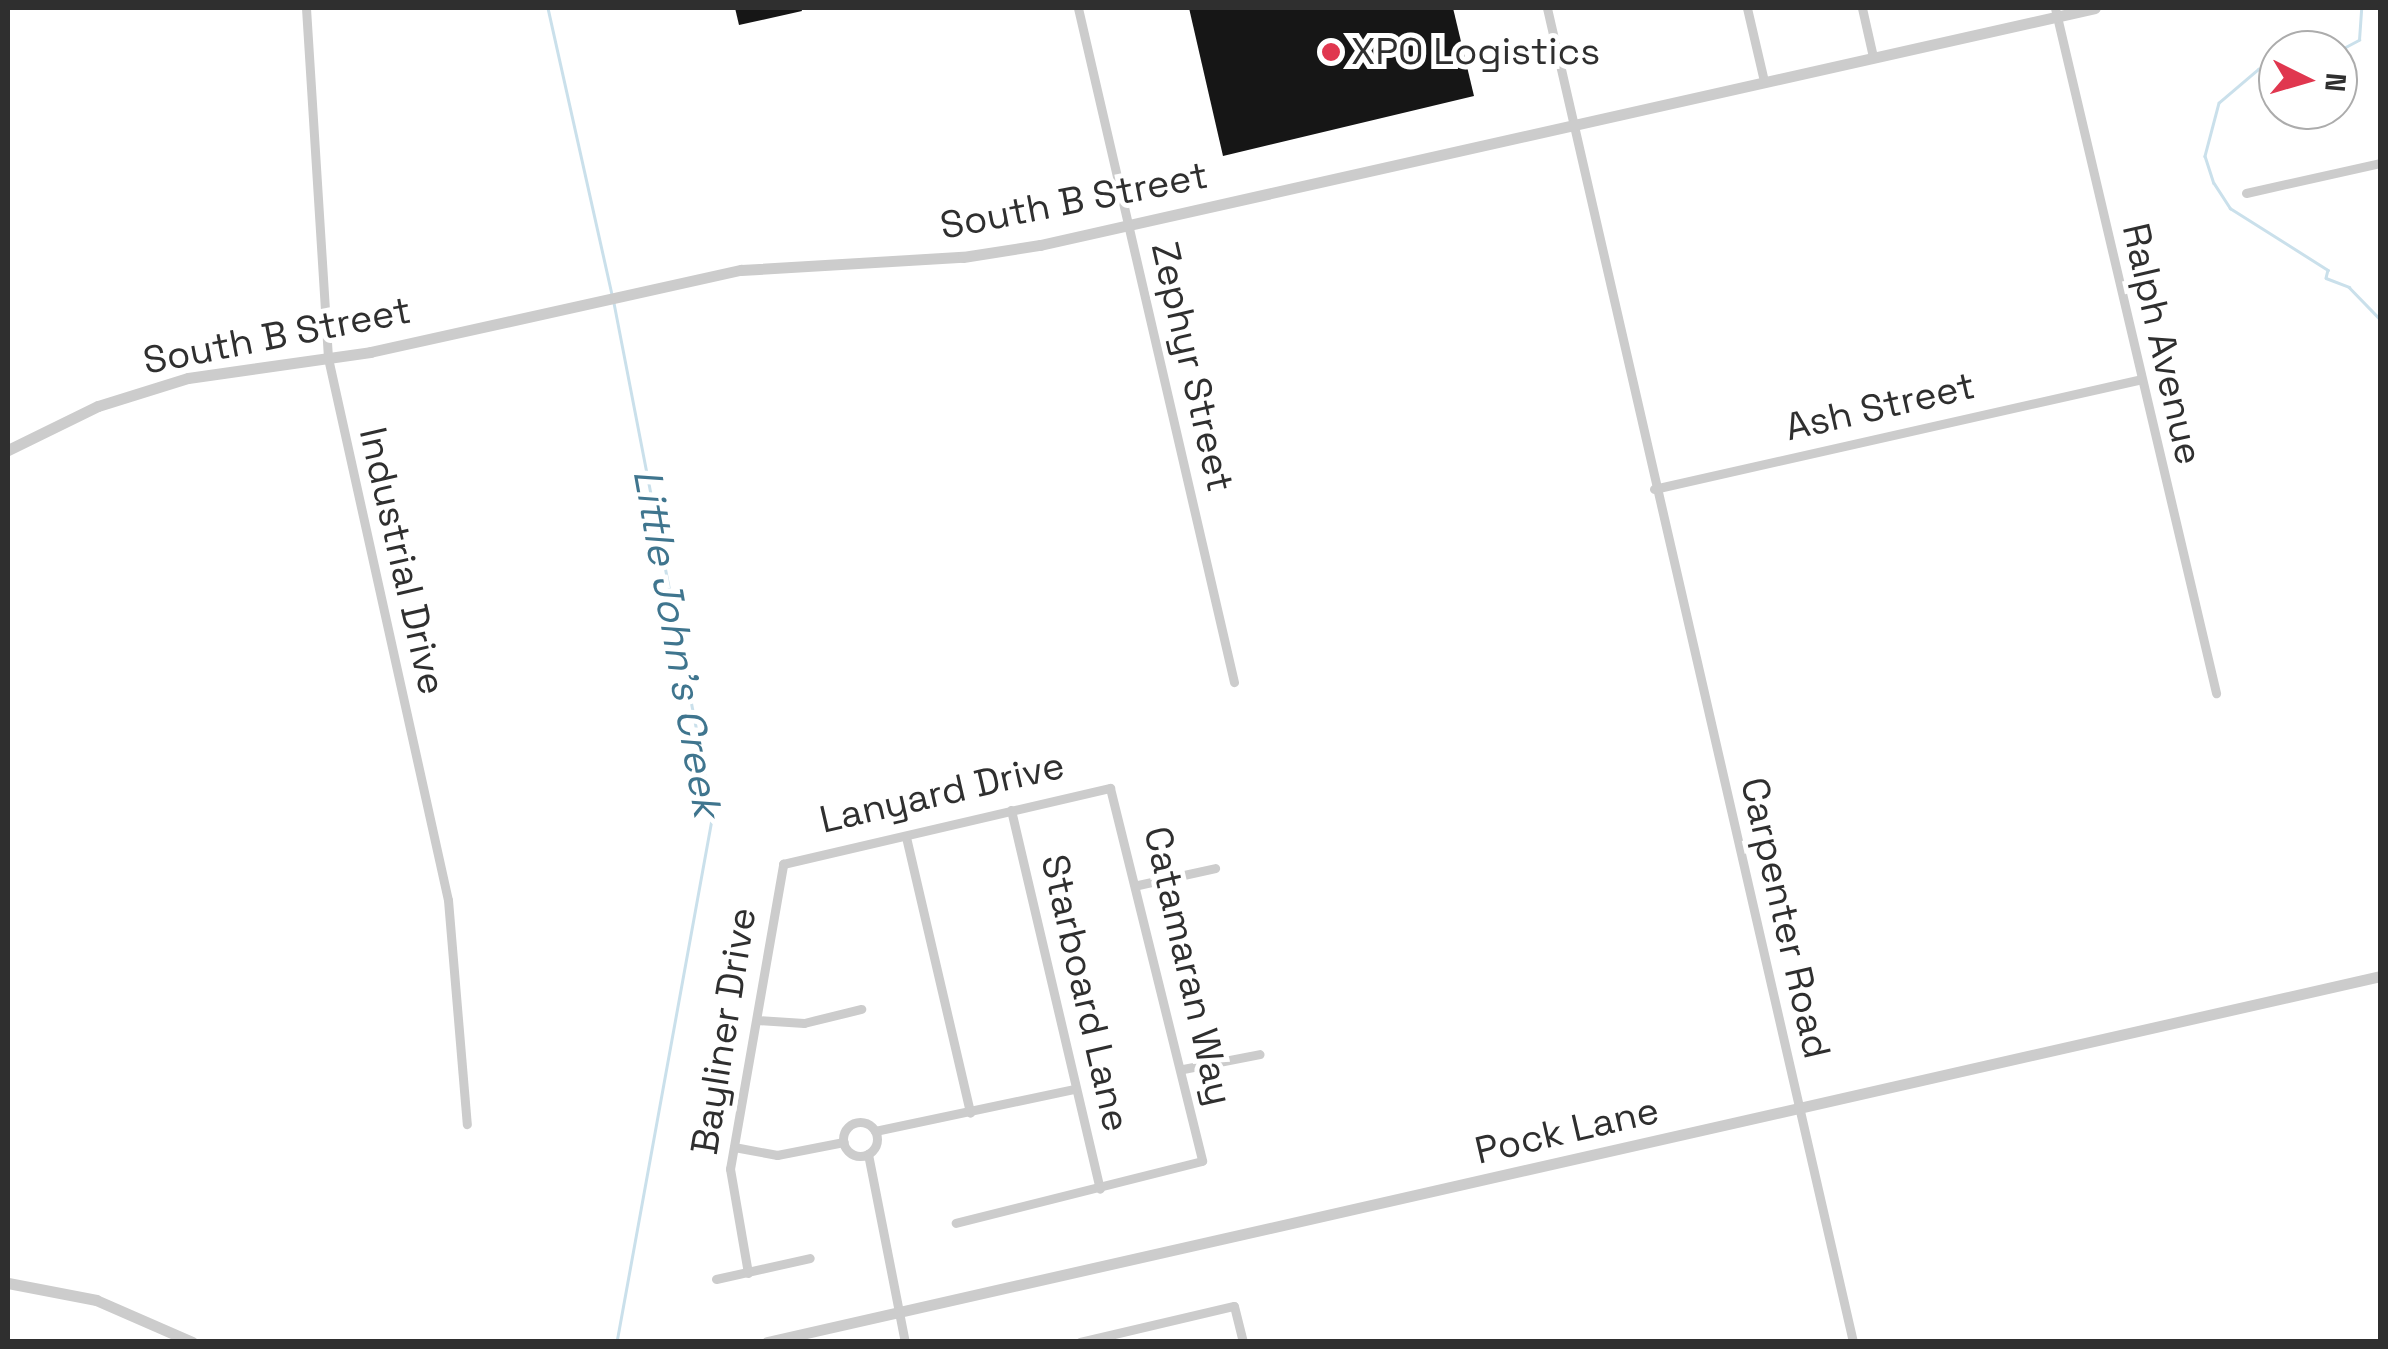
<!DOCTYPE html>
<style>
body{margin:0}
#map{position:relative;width:2388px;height:1349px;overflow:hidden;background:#fff;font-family:"Space Grotesk",sans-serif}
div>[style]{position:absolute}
.stream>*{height:2.5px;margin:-1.25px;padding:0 1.25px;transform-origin:1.25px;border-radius:1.25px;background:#cae0eb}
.building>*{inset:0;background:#161616}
.minor>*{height:9px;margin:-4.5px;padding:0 4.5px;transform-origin:4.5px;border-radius:4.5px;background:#ccc}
.minor>.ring{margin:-4.5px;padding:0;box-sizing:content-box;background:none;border:9px solid #ccc;border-radius:50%}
.tertiary>*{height:11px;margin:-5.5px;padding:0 5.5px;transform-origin:5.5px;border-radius:5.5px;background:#ccc}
.dots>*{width:28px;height:28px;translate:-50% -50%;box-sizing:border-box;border:5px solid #fff;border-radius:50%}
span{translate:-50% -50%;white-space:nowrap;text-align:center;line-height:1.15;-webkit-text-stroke:10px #fff;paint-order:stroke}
.poi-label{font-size:38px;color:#2f2f2f}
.left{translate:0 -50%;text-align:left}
.street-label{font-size:38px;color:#2f2f2f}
.water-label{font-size:40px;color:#3f758e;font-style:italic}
.frame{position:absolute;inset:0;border:10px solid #2f2f2f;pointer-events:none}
.north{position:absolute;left:2258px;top:30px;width:100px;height:100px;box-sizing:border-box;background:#fff;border:2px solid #acacac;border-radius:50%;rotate:95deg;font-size:28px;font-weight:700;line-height:40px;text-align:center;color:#2f2f2f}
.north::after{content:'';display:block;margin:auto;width:35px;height:45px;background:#e0374f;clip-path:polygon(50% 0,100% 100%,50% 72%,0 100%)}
</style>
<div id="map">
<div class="stream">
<i style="left:548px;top:8px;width:294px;rotate:77.4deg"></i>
<i style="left:2338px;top:51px;width:24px;rotate:-28deg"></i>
<i style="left:2359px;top:40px;width:32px;rotate:-86deg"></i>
<i style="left:2278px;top:63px;width:20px;rotate:162deg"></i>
<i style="left:2259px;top:69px;width:52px;rotate:139.6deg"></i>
<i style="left:2219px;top:103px;width:55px;rotate:104.8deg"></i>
<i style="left:2205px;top:156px;width:28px;rotate:72deg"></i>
<i style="left:2214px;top:183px;width:30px;rotate:57deg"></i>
<i style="left:2230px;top:208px;width:116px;rotate:32.3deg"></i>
<i style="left:2328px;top:270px;width:8px;rotate:104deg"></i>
<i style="left:2326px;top:278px;width:25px;rotate:21deg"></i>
<i style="left:2349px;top:287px;width:45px;rotate:45.9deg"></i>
<i style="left:614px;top:303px;width:521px;rotate:79.04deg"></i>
<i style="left:713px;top:814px;width:537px;rotate:100.3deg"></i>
</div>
<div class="building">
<i style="clip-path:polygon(735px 8px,801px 8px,802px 11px,739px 25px)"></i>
<i style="clip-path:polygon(1189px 8px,1453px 8px,1474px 96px,1223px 156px)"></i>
</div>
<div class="minor">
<i style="left:306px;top:8px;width:351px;rotate:86.4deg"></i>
<i style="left:328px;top:358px;width:555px;rotate:77.52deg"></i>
<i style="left:448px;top:900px;width:225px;rotate:85.2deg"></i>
<i style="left:1078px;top:8px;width:692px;rotate:76.97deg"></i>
<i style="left:1547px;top:8px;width:1369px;rotate:77.08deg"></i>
<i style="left:1747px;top:8px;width:75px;rotate:76.9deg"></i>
<i style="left:1862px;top:8px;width:50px;rotate:77.3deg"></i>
<i style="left:2055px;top:8px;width:704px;rotate:76.77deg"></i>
<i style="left:2246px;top:193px;width:137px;rotate:-12.6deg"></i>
<i style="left:1654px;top:489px;width:497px;rotate:-12.7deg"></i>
<i style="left:1011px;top:810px;width:389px;rotate:76.8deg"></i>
<i style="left:906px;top:837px;width:283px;rotate:76.9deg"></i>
<i style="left:1138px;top:885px;width:79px;rotate:-12.4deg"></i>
<i style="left:757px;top:1020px;width:47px;rotate:3.7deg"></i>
<i style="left:804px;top:1023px;width:59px;rotate:-13.8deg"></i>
<i style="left:1183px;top:1069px;width:78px;rotate:-11deg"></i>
<i class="ring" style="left:843px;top:1122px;width:25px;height:25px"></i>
<i style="left:875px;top:1131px;width:204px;rotate:-11.9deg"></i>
<i style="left:734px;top:1147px;width:44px;rotate:10.5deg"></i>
<i style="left:777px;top:1155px;width:68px;rotate:-11deg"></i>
<i style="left:868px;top:1154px;width:192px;rotate:78.9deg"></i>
<i style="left:748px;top:1273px;width:106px;rotate:-99.8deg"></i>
<i style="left:730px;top:1169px;width:310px;rotate:-80.1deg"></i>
<i style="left:783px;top:864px;width:336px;rotate:-13.1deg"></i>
<i style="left:1110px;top:788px;width:384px;rotate:76.1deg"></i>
<i style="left:1202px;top:1161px;width:254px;rotate:165.9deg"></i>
<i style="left:716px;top:1279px;width:96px;rotate:-12.6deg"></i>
<i style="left:1080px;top:1342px;width:158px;rotate:-13.2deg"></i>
<i style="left:1234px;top:1306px;width:37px;rotate:76deg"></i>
</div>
<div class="tertiary">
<i style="left:8px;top:450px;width:100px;rotate:-26.1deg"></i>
<i style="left:98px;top:406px;width:94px;rotate:-17.3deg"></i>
<i style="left:188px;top:378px;width:184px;rotate:-8.1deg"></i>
<i style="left:370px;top:352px;width:380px;rotate:-12.5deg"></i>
<i style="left:741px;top:270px;width:222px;rotate:-3.4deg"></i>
<i style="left:963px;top:257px;width:78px;rotate:-8.9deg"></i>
<i style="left:1040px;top:245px;width:1081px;rotate:-12.66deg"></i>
<i style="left:8px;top:1283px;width:90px;rotate:10.9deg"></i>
<i style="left:96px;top:1300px;width:105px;rotate:23.6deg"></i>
<i style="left:767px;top:1342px;width:1654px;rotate:-12.78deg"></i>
</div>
<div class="dots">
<i style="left:1331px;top:52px;background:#e0374f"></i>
</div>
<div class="poi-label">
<span class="left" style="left:1351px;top:52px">XPO Logistics</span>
</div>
<div class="street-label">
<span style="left:1074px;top:201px;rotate:-11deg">South B Street</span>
<span style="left:277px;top:336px;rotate:-11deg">South B Street</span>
<span style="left:2162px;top:344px;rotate:77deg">Ralph Avenue</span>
<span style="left:1192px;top:367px;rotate:77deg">Zephyr Street</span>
<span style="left:1880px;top:407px;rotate:-13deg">Ash Street</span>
<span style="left:402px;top:561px;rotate:77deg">Industrial Drive</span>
<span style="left:942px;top:793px;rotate:-13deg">Lanyard Drive</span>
<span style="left:1785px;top:918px;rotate:77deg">Carpenter Road</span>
<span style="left:1188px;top:966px;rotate:77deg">Catamaran Way</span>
<span style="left:1085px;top:993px;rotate:77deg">Starboard Lane</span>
<span style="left:724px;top:1031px;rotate:-81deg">Bayliner Drive</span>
<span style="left:1567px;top:1131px;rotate:-13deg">Pock Lane</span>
</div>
<div class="water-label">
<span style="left:677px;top:643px;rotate:80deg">Little John's Creek</span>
</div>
<div class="frame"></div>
<div class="north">N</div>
</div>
